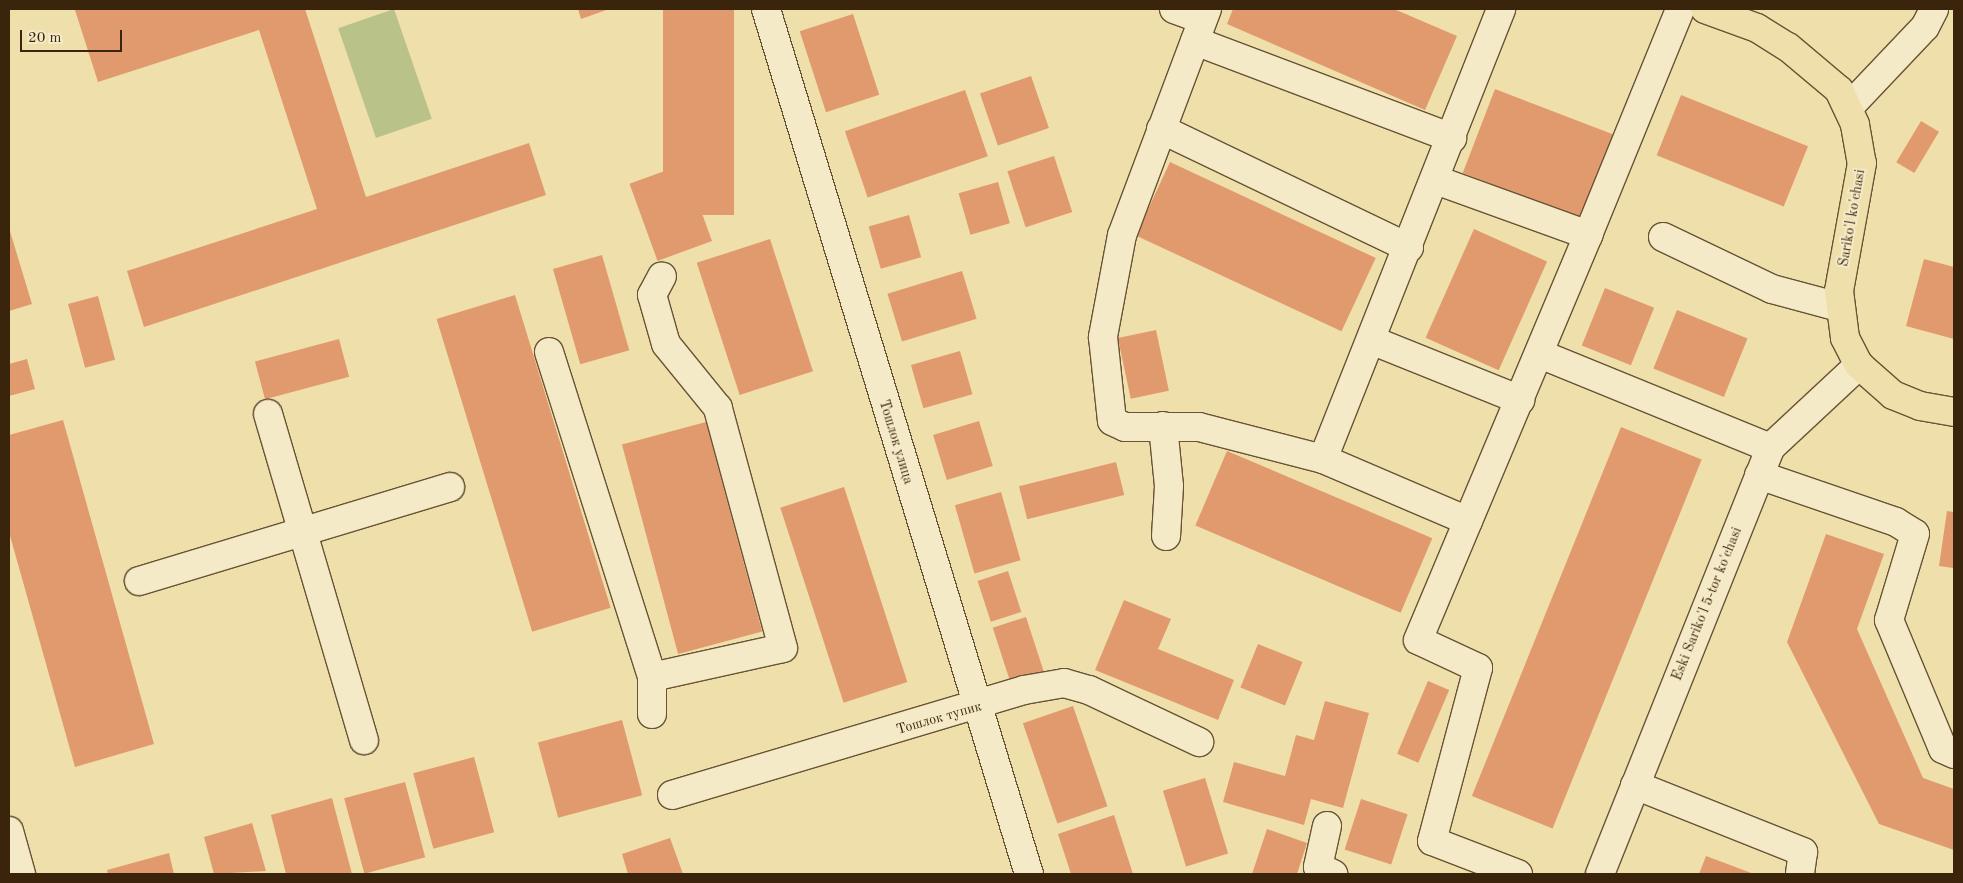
<!DOCTYPE html>
<meta charset="utf-8">
<style>
body{margin:0}
#map{position:relative;width:1963px;height:883px;overflow:hidden;background:#eedfab;font-family:"Old Standard TT",serif}
div>[style]{position:absolute}
.green>*{inset:0;background:#b8c289;transform-origin:0 0}
.building>*{inset:0;background:#e19a6d;transform-origin:0 0}
.roads{filter:drop-shadow(1px 0 #685334) drop-shadow(-1px 0 #685334) drop-shadow(0 1px #685334) drop-shadow(0 -1px #685334)}
.minor>*{height:28px;margin:-14px;padding:0 14px;transform-origin:14px;border-radius:14px;background:#f4eac8}
.major>*{height:28px;margin:-14px;padding:0 14px;transform-origin:14px;border-radius:14px;background:#eedfab}
span{translate:-50% -50%;white-space:nowrap;text-align:center;line-height:1.15;-webkit-text-stroke:4px #f4eac8;paint-order:stroke}
.street-label{font-size:14px;color:#3b240c}
.frame{position:absolute;inset:0;border:10px solid #3b240c;pointer-events:none}
.scale{position:absolute;left:20px;top:30px;width:102px;height:22px;box-sizing:border-box;border:2px solid #3b240c;border-top:0;padding-left:6px;font-size:15px;line-height:18px;white-space:nowrap;color:#3b240c;-webkit-text-stroke:4px #f4eac8;paint-order:stroke}
</style>
<div id="map">
<div class="green">
<i style="left:394px;top:9px;width:116px;height:59px;rotate:71deg"></i>
</div>
<div class="building">
<i style="clip-path:polygon(305px 9px,366px 197px,529px 143px,546px 195px,144px 327px,127px 271px,317px 209px,259px 30px,98px 82px,75px 10px)"></i>
<i style="clip-path:polygon(578px 9px,609px 9px,581px 19px)"></i>
<i style="left:663px;top:9px;width:71px;height:206px"></i>
<i style="clip-path:polygon(1233px 9px,1394px 9px,1457px 36px,1425px 110px,1227px 24px)"></i>
<i style="left:853px;top:14px;width:85px;height:56px;rotate:72deg"></i>
<i style="left:1031px;top:76px;width:55px;height:54px;rotate:71deg"></i>
<i style="left:1495px;top:89px;width:129px;height:90px;rotate:21deg"></i>
<i style="left:965px;top:90px;width:70px;height:127px;rotate:71deg"></i>
<i style="left:1681px;top:95px;width:137px;height:65px;rotate:22deg"></i>
<i style="left:1921px;top:121px;width:21px;height:48px;rotate:31deg"></i>
<i style="left:1054px;top:156px;width:59px;height:49px;rotate:72deg"></i>
<i style="left:1170px;top:162px;width:227px;height:81px;rotate:25deg"></i>
<i style="left:684px;top:164px;width:82px;height:58px;rotate:70deg"></i>
<i style="left:998px;top:182px;width:43px;height:41px;rotate:74deg"></i>
<i style="left:909px;top:215px;width:44px;height:42px;rotate:74deg"></i>
<i style="clip-path:polygon(9px 228px,32px 304px,9px 311px)"></i>
<i style="left:1474px;top:229px;width:80px;height:119px;rotate:24deg"></i>
<i style="left:770px;top:239px;width:139px;height:77px;rotate:72deg"></i>
<i style="left:602px;top:255px;width:99px;height:51px;rotate:74deg"></i>
<i style="clip-path:polygon(1924px 259px,1954px 267px,1954px 339px,1906px 326px)"></i>
<i style="left:962px;top:271px;width:50px;height:78px;rotate:73deg"></i>
<i style="left:1605px;top:288px;width:53px;height:62px;rotate:22deg"></i>
<i style="left:515px;top:295px;width:327px;height:82px;rotate:73deg"></i>
<i style="left:98px;top:296px;width:66px;height:31px;rotate:75deg"></i>
<i style="left:1677px;top:310px;width:76px;height:63px;rotate:22deg"></i>
<i style="left:1156px;top:330px;width:62px;height:39px;rotate:78deg"></i>
<i style="left:339px;top:339px;width:39px;height:87px;rotate:75deg"></i>
<i style="left:960px;top:351px;width:45px;height:51px;rotate:74deg"></i>
<i style="clip-path:polygon(27px 359px,35px 389px,9px 396px,9px 364px)"></i>
<i style="clip-path:polygon(63px 420px,154px 744px,75px 767px,9px 532px,9px 435px)"></i>
<i style="left:979px;top:421px;width:47px;height:48px;rotate:73deg"></i>
<i style="left:706px;top:422px;width:217px;height:87px;rotate:75deg"></i>
<i style="left:1621px;top:427px;width:87px;height:398px;rotate:22deg"></i>
<i style="left:1227px;top:451px;width:223px;height:81px;rotate:23deg"></i>
<i style="left:1116px;top:462px;width:34px;height:100px;rotate:76deg"></i>
<i style="left:844px;top:487px;width:205px;height:67px;rotate:72deg"></i>
<i style="left:1001px;top:492px;width:71px;height:48px;rotate:74deg"></i>
<i style="clip-path:polygon(1947px 511px,1954px 512px,1954px 568px,1939px 566px)"></i>
<i style="clip-path:polygon(1826px 534px,1884px 554px,1857px 629px,1923px 778px,1954px 789px,1954px 850px,1879px 824px,1787px 642px)"></i>
<i style="left:1008px;top:571px;width:43px;height:32px;rotate:72deg"></i>
<i style="clip-path:polygon(1124px 600px,1171px 619px,1158px 649px,1234px 680px,1218px 720px,1095px 670px)"></i>
<i style="left:1026px;top:617px;width:65px;height:35px;rotate:72deg"></i>
<i style="left:1258px;top:644px;width:48px;height:47px;rotate:22deg"></i>
<i style="left:1428px;top:681px;width:23px;height:79px;rotate:23deg"></i>
<i style="clip-path:polygon(1325px 701px,1369px 713px,1343px 808px,1311px 799px,1304px 825px,1223px 802px,1234px 762px,1285px 776px,1296px 735px,1314px 740px)"></i>
<i style="left:1073px;top:706px;width:106px;height:53px;rotate:71deg"></i>
<i style="left:622px;top:720px;width:78px;height:87px;rotate:75deg"></i>
<i style="left:474px;top:757px;width:78px;height:63px;rotate:75deg"></i>
<i style="left:1205px;top:778px;width:79px;height:44px;rotate:73deg"></i>
<i style="left:405px;top:782px;width:78px;height:63px;rotate:75deg"></i>
<i style="clip-path:polygon(332px 798px,352px 874px,286px 874px,271px 815px)"></i>
<i style="left:1361px;top:799px;width:49px;height:53px;rotate:18deg"></i>
<i style="clip-path:polygon(1114px 815px,1133px 874px,1071px 874px,1058px 834px)"></i>
<i style="clip-path:polygon(252px 823px,266px 871px,214px 874px,204px 837px)"></i>
<i style="clip-path:polygon(1267px 829px,1307px 843px,1297px 874px,1252px 874px)"></i>
<i style="clip-path:polygon(670px 838px,683px 874px,628px 874px,622px 854px)"></i>
<i style="clip-path:polygon(169px 853px,174px 874px,108px 874px,107px 870px)"></i>
<i style="clip-path:polygon(1706px 856px,1754px 874px,1699px 874px)"></i>
</div>
<div class="roads">
<div class="minor">
<i style="left:766px;top:9px;width:904px;rotate:73.09deg"></i>
<i style="left:1174px;top:9px;width:30px;rotate:20deg"></i>
<i style="left:1207px;top:9px;width:241px;rotate:110.6deg"></i>
<i style="left:1122px;top:235px;width:104px;rotate:100.6deg"></i>
<i style="left:1103px;top:337px;width:84px;rotate:83.9deg"></i>
<i style="left:1112px;top:421px;width:14px;rotate:25deg"></i>
<i style="left:1125px;top:427px;width:74px"></i>
<i style="left:1199px;top:427px;width:128px;rotate:14.5deg"></i>
<i style="left:1195px;top:41px;width:275px;rotate:20.7deg"></i>
<i style="left:1849px;top:107px;width:110px;rotate:-46.5deg"></i>
<i style="left:1925px;top:27px;width:20px;rotate:-63deg"></i>
<i style="left:1161px;top:129px;width:275px;rotate:25.6deg"></i>
<i style="left:1436px;top:180px;width:162px;rotate:19.9deg"></i>
<i style="left:1588px;top:235px;width:244px;rotate:-67.8deg"></i>
<i style="left:1663px;top:237px;width:121px;rotate:25.5deg"></i>
<i style="left:1772px;top:289px;width:69px;rotate:15deg"></i>
<i style="left:1371px;top:340px;width:161px;rotate:21.9deg"></i>
<i style="left:549px;top:352px;width:341px;rotate:72.4deg"></i>
<i style="left:652px;top:677px;width:37px;rotate:90deg"></i>
<i style="left:1540px;top:354px;width:248px;rotate:22.2deg"></i>
<i style="left:268px;top:414px;width:340px;rotate:73.6deg"></i>
<i style="left:1163px;top:426px;width:60px;rotate:84.3deg"></i>
<i style="left:1169px;top:486px;width:50px;rotate:93.4deg"></i>
<i style="left:1759px;top:475px;width:145px;rotate:18.9deg"></i>
<i style="left:1896px;top:522px;width:22px;rotate:32deg"></i>
<i style="left:1915px;top:534px;width:90px;rotate:106.8deg"></i>
<i style="left:1889px;top:620px;width:140px;rotate:67.3deg"></i>
<i style="left:1943px;top:749px;width:12px;rotate:24deg"></i>
<i style="left:1468px;top:521px;width:158px;rotate:-156.8deg"></i>
<i style="left:1323px;top:459px;width:484px;rotate:-68.4deg"></i>
<i style="left:139px;top:581px;width:325px;rotate:-16.8deg"></i>
<i style="left:652px;top:677px;width:134px;rotate:-12.5deg"></i>
<i style="left:783px;top:648px;width:249px;rotate:-105.2deg"></i>
<i style="left:718px;top:408px;width:82px;rotate:-129.1deg"></i>
<i style="left:666px;top:344px;width:51px;rotate:-105.9deg"></i>
<i style="left:652px;top:295px;width:21px;rotate:-62deg"></i>
<i style="left:1635px;top:785px;width:181px;rotate:21.7deg"></i>
<i style="left:1803px;top:852px;width:22px;rotate:98deg"></i>
<i style="left:672px;top:795px;width:367px;rotate:-16.6deg"></i>
<i style="left:1024px;top:690px;width:41px;rotate:-9.9deg"></i>
<i style="left:1064px;top:683px;width:26px;rotate:16deg"></i>
<i style="left:1089px;top:690px;width:122px;rotate:25.3deg"></i>
<i style="left:1327px;top:826px;width:42px;rotate:102.4deg"></i>
<i style="left:1318px;top:867px;width:17px;rotate:25deg"></i>
<i style="left:9px;top:831px;width:45px;rotate:74.4deg"></i>
<i style="left:1518px;top:874px;width:92px;rotate:-159deg"></i>
<i style="left:1432px;top:841px;width:179px;rotate:-75.1deg"></i>
<i style="left:1478px;top:668px;width:66px;rotate:-155deg"></i>
<i style="left:1418px;top:640px;width:439px;rotate:-67.2deg"></i>
<i style="left:1600px;top:874px;width:459px;rotate:-68.2deg"></i>
<i style="left:1770px;top:448px;width:122px;rotate:-43deg"></i>
</div>
<div class="major">
<i style="left:1705px;top:9px;width:55px;rotate:20.1deg"></i>
<i style="left:1757px;top:28px;width:36px;rotate:32deg"></i>
<i style="left:1788px;top:47px;width:67px;rotate:40.1deg"></i>
<i style="left:1839px;top:90px;width:38px;rotate:65deg"></i>
<i style="left:1855px;top:125px;width:39px;rotate:80deg"></i>
<i style="left:1862px;top:163px;width:130px;rotate:100.2deg"></i>
<i style="left:1839px;top:291px;width:47px;rotate:82.7deg"></i>
<i style="left:1845px;top:338px;width:30px;rotate:63deg"></i>
<i style="left:1859px;top:365px;width:45px;rotate:41.4deg"></i>
<i style="left:1893px;top:395px;width:29px;rotate:22deg"></i>
<i style="left:1920px;top:406px;width:35px;rotate:10deg"></i>
</div>
</div>
<div class="street-label">
<span style="left:1852px;top:218px;rotate:-80deg">Sariko'l ko'chasi</span>
<span style="left:896px;top:442px;rotate:73deg">Тошлок улица</span>
<span style="left:1707px;top:604px;rotate:-68deg">Eski Sariko'l 5-tor ko'chasi</span>
<span style="left:939px;top:718px;rotate:-16deg">Тошлок тупик</span>
</div>
<div class="frame"></div>
<div class="scale">20 m</div>
</div>
